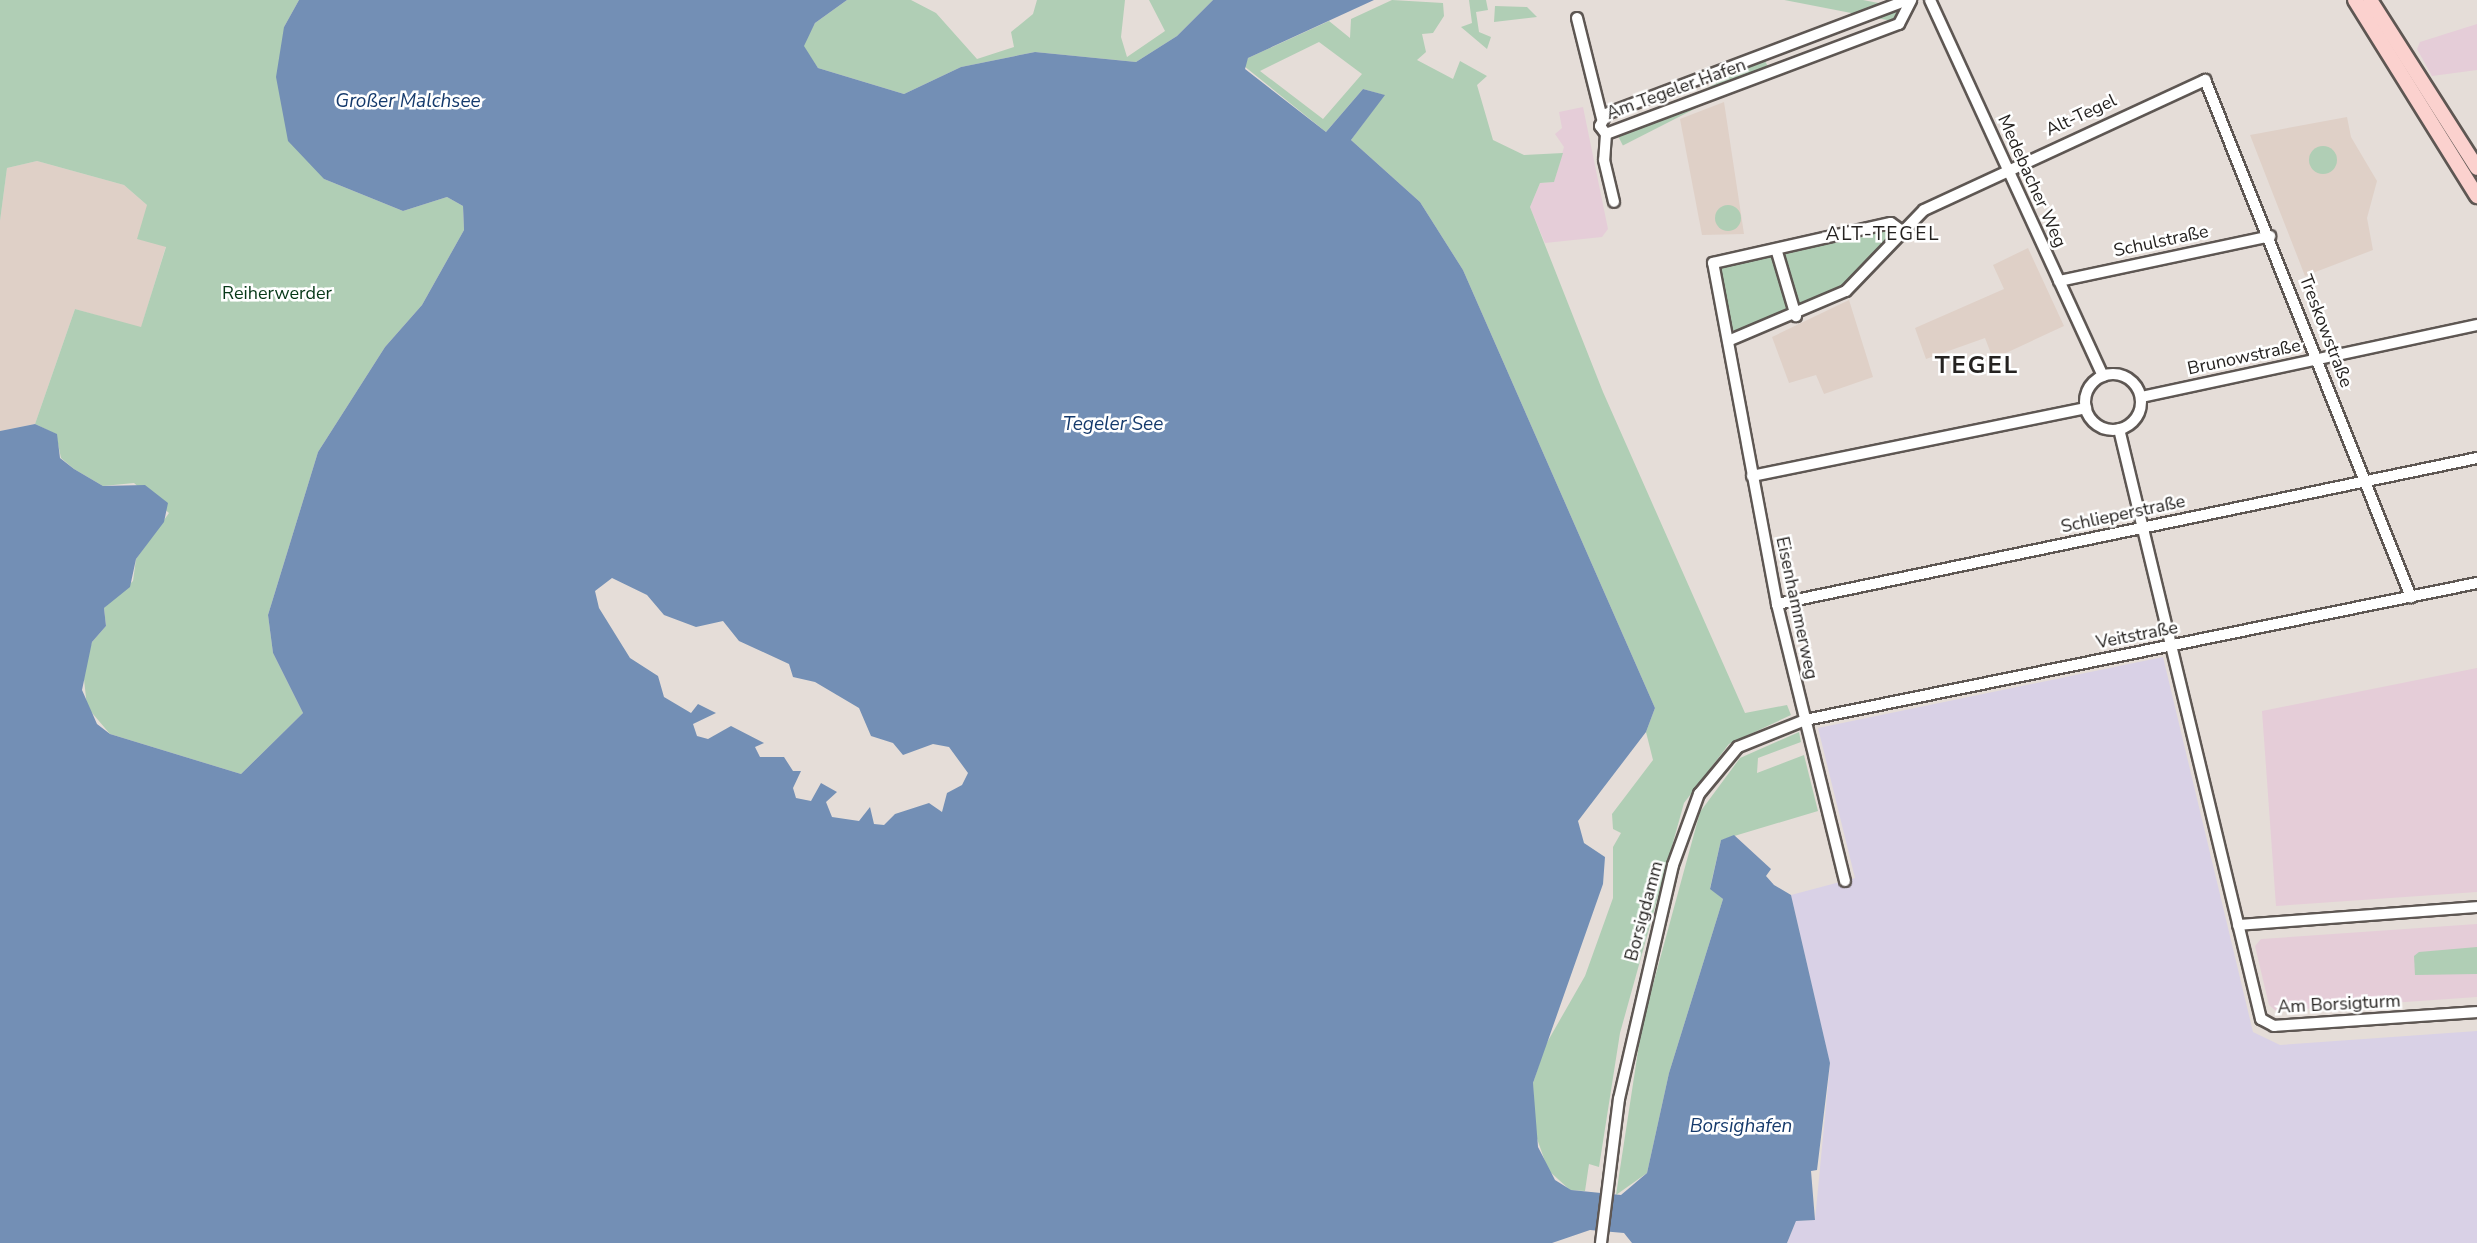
<!DOCTYPE html>
<meta charset="utf-8">
<style>
body{margin:0}
#map{position:relative;width:2477px;height:1243px;overflow:hidden;background:#e5ddd8;font-family:"Nunito Sans",sans-serif}
div>[style]{position:absolute}
.commercial>*{inset:0;background:#e5cdd8}
.industrial>*{inset:0;background:#d9d1e6}
.built>*{inset:0;background:#dfd0c7}
.green>*{inset:0;background:#b0ceb5;transform-origin:0 0}
.round{border-radius:50%}
.water>*{inset:0;background:#738fb5}
.roads{filter:drop-shadow(2px 0 #5e5753) drop-shadow(-2px 0 #5e5753) drop-shadow(0 2px #5e5753) drop-shadow(0 -2px #5e5753)}
.minor>*{height:10px;margin:-5px;padding:0 5px;transform-origin:5px;border-radius:5px;background:#fff}
.minor>.ring{margin:-5px;padding:0;box-sizing:content-box;background:none;border:10px solid #fff;border-radius:50%}
.major>*{height:14px;margin:-7px;padding:0 7px;transform-origin:7px;border-radius:7px;background:#fbd1ce}
span{translate:-50% -50%;white-space:nowrap;text-align:center;line-height:1.15;-webkit-text-stroke:5px #fff;paint-order:stroke}
.street-label{font-size:18px;color:#252220}
.park-label{font-size:18px;color:#063817}
.water-label{font-size:19px;color:#153a6c;font-style:italic}
.neighbourhood-label{font-size:19px;color:#252220;letter-spacing:2px}
.district-label{font-size:24px;color:#252220;font-weight:700;letter-spacing:2px}
</style>
<div id="map">
<div class="commercial">
<i style="clip-path:polygon(2477px 24px,2477px 70px,2432px 76px,2417px 49px,2420px 42px)"></i>
<i style="clip-path:polygon(1583px 107px,1608px 229px,1602px 237px,1545px 243px,1530px 207px,1540px 183px,1554px 182px,1564px 147px,1555px 134px,1562px 128px,1559px 112px)"></i>
<i style="clip-path:polygon(2477px 668px,2477px 892px,2276px 906px,2262px 711px)"></i>
<i style="clip-path:polygon(2477px 924px,2477px 997px,2276px 1011px,2269px 1005px,2255px 946px,2261px 939px)"></i>
</div>
<div class="industrial">
<i style="clip-path:polygon(2163px 657px,2253px 1032px,2280px 1045px,2477px 1031px,2477px 1243px,1787px 1243px,1796px 1221px,1815px 1220px,1830px 1064px,1791px 895px,1855px 878px,1818px 728px)"></i>
</div>
<div class="built">
<i style="clip-path:polygon(1724px 102px,1744px 234px,1702px 235px,1680px 119px)"></i>
<i style="clip-path:polygon(2347px 117px,2351px 137px,2377px 181px,2367px 218px,2373px 250px,2305px 276px,2250px 135px)"></i>
<i style="clip-path:polygon(37px 161px,124px 185px,147px 205px,166px 246px,141px 328px,75px 309px,35px 424px,0 431px,0 221px,7px 168px)"></i>
<i style="clip-path:polygon(2028px 248px,2064px 326px,1993px 359px,1985px 338px,1926px 359px,1915px 328px,2004px 289px,1993px 265px)"></i>
<i style="clip-path:polygon(1849px 300px,1873px 377px,1824px 394px,1816px 375px,1789px 383px,1772px 337px)"></i>
</div>
<div class="green">
<i style="clip-path:polygon(0 0,299px 0,284px 27px,324px 179px,403px 211px,447px 197px,463px 206px,464px 230px,422px 305px,385px 347px,318px 452px,268px 615px,273px 653px,303px 713px,241px 774px,110px 734px,87px 707px,83px 670px,92px 642px,106px 626px,104px 608px,133px 581px,136px 559px,169px 513px,134px 483px,103px 486px,74px 469px,61px 458px,56px 434px,35px 424px,75px 309px,141px 327px,166px 247px,137px 239px,147px 205px,124px 185px,37px 161px,7px 168px,0 221px)"></i>
<i style="clip-path:polygon(847px 0,911px 0,936px 13px,977px 59px,1014px 47px,1011px 32px,1033px 14px,1037px 0,1125px 0,1121px 37px,1127px 57px,1165px 31px,1149px 0,1213px 0,1177px 36px,1136px 62px,1035px 52px,961px 67px,904px 94px,818px 68px,803px 46px,815px 23px)"></i>
<i style="clip-path:polygon(evenodd,1392px 0,1443px 3px,1444px 16px,1433px 33px,1422px 34px,1426px 52px,1417px 60px,1453px 79px,1460px 61px,1487px 76px,1477px 85px,1493px 140px,1524px 155px,1563px 153px,1554px 182px,1540px 183px,1530px 207px,1603px 392px,1745px 713px,1787px 705px,1791px 715px,1729px 744px,1684px 803px,1620px 1033px,1599px 1167px,1589px 1164px,1585px 1191px,1570px 1190px,1548px 1170px,1534px 1130px,1533px 1083px,1545px 1046px,1585px 976px,1613px 898px,1613px 847px,1621px 833px,1613px 829px,1612px 814px,1653px 760px,1646px 732px,1655px 708px,1463px 270px,1420px 202px,1351px 140px,1384px 95px,1363px 89px,1326px 132px,1244px 66px,1248px 58px,1329px 21px,1350px 38px,1351px 19px,1392px 0,1319px 42px,1362px 74px,1323px 119px,1260px 71px,1319px 42px)"></i>
<i style="clip-path:polygon(1469px 0,1486px 0,1488px 10px,1476px 12px,1479px 32px,1491px 37px,1487px 49px,1461px 27px,1472px 23px)"></i>
<i style="clip-path:polygon(1495px 6px,1527px 7px,1537px 17px,1494px 22px)"></i>
<i style="left:1899px;top:7px;width:15px;height:138px;rotate:101deg"></i>
<i style="left:1764px;top:59px;width:13px;height:165px;rotate:63deg"></i>
<i class="round" style="left:2309px;top:146px;width:28px;height:28px"></i>
<i class="round" style="left:1715px;top:205px;width:26px;height:26px"></i>
<i style="clip-path:polygon(1892px 228px,1896px 236px,1837px 293px,1800px 309px,1782px 255px)"></i>
<i style="clip-path:polygon(1775px 256px,1789px 314px,1742px 334px,1731px 329px,1718px 265px)"></i>
<i style="clip-path:polygon(1799px 732px,1801px 742px,1758px 758px,1757px 773px,1804px 755px,1818px 811px,1721px 840px,1710px 888px,1723px 899px,1669px 1073px,1647px 1173px,1616px 1195px,1642px 1025px,1700px 812px,1740px 758px)"></i>
<i style="clip-path:polygon(2477px 947px,2477px 974px,2415px 975px,2414px 956px,2419px 952px)"></i>
</div>
<div class="water">
<i style="clip-path:polygon(evenodd,299px 0,847px 0,815px 23px,804px 46px,818px 68px,904px 94px,961px 67px,1035px 52px,1136px 62px,1177px 36px,1213px 0,1374px 0,1248px 58px,1245px 69px,1326px 132px,1363px 89px,1385px 95px,1351px 140px,1420px 202px,1463px 270px,1655px 708px,1646px 732px,1578px 821px,1584px 843px,1605px 857px,1603px 884px,1533px 1083px,1538px 1147px,1555px 1180px,1571px 1190px,1621px 1195px,1647px 1173px,1669px 1073px,1723px 899px,1710px 889px,1721px 840px,1734px 835px,1771px 869px,1766px 876px,1774px 885px,1791px 895px,1830px 1063px,1817px 1170px,1811px 1171px,1815px 1220px,1796px 1221px,1787px 1243px,1632px 1243px,1624px 1233px,1590px 1230px,1552px 1243px,0 1243px,0 431px,35px 424px,57px 434px,60px 458px,74px 469px,103px 486px,145px 485px,168px 503px,164px 522px,136px 559px,130px 587px,104px 608px,106px 626px,92px 642px,82px 690px,97px 724px,110px 734px,241px 774px,303px 713px,273px 653px,268px 615px,318px 452px,385px 347px,422px 305px,464px 230px,463px 206px,447px 197px,403px 211px,324px 179px,288px 141px,276px 77px,284px 27px,299px 0,612px 578px,647px 595px,664px 615px,696px 627px,723px 621px,739px 641px,789px 664px,793px 677px,815px 682px,859px 708px,871px 736px,893px 743px,903px 755px,933px 744px,949px 747px,968px 773px,962px 785px,947px 793px,942px 812px,929px 803px,895px 814px,884px 825px,874px 824px,870px 807px,859px 821px,832px 817px,826px 802px,837px 792px,821px 783px,811px 801px,796px 798px,793px 788px,801px 771px,793px 771px,784px 757px,760px 757px,755px 747px,764px 743px,731px 726px,708px 739px,697px 736px,693px 724px,716px 713px,698px 704px,691px 713px,664px 697px,658px 676px,630px 658px,599px 608px,595px 591px,612px 578px)"></i>
</div>
<div class="roads">
<div class="minor">
<i style="left:1930px;top:0;width:414px;rotate:65.3deg"></i>
<i style="left:1577px;top:18px;width:103px;rotate:76deg"></i>
<i style="left:1606px;top:134px;width:10px;rotate:-127deg"></i>
<i style="left:1600px;top:126px;width:13px;rotate:-63deg"></i>
<i style="left:1606px;top:114px;width:322px;rotate:-20.7deg"></i>
<i style="left:1606px;top:134px;width:313px;rotate:-20.6deg"></i>
<i style="left:1899px;top:24px;width:27px;rotate:-63deg"></i>
<i style="left:1606px;top:134px;width:26px;rotate:94deg"></i>
<i style="left:1604px;top:160px;width:43px;rotate:76.6deg"></i>
<i style="left:1777px;top:252px;width:67px;rotate:73.5deg"></i>
<i style="left:2059px;top:281px;width:216px;rotate:-12deg"></i>
<i style="left:1728px;top:341px;width:128px;rotate:-23deg"></i>
<i style="left:1846px;top:291px;width:112px;rotate:-46.1deg"></i>
<i style="left:1924px;top:210px;width:310px;rotate:-24.8deg"></i>
<i style="left:2205px;top:80px;width:557px;rotate:68.28deg"></i>
<i class="ring" style="left:2085px;top:374px;width:46px;height:46px"></i>
<i style="left:2141px;top:397px;width:344px;rotate:-12.1deg"></i>
<i style="left:2119px;top:429px;width:607px;rotate:76.47deg"></i>
<i style="left:2261px;top:1019px;width:15px;rotate:28deg"></i>
<i style="left:2274px;top:1026px;width:203px;rotate:-3.9deg"></i>
<i style="left:1752px;top:476px;width:341px;rotate:-11.5deg"></i>
<i style="left:1777px;top:604px;width:715px;rotate:-11.78deg"></i>
<i style="left:1845px;top:881px;width:285px;rotate:-103.8deg"></i>
<i style="left:1777px;top:604px;width:347px;rotate:-100.6deg"></i>
<i style="left:1713px;top:263px;width:182px;rotate:-12.7deg"></i>
<i style="left:1891px;top:223px;width:17px;rotate:36deg"></i>
<i style="left:2238px;top:925px;width:240px;rotate:-4.3deg"></i>
<i style="left:1601px;top:1243px;width:145px;rotate:-82.9deg"></i>
<i style="left:1619px;top:1099px;width:240px;rotate:-77deg"></i>
<i style="left:1673px;top:865px;width:76px;rotate:-69.9deg"></i>
<i style="left:1699px;top:794px;width:61px;rotate:-50.3deg"></i>
<i style="left:1738px;top:747px;width:72px;rotate:-21.9deg"></i>
<i style="left:1805px;top:720px;width:686px;rotate:-11.52deg"></i>
</div>
<div class="major">
<i style="left:2355px;top:0;width:231px;rotate:58.1deg"></i>
<i style="left:2370px;top:0;width:199px;rotate:57.5deg"></i>
</div>
</div>
<div class="street-label">
<span style="left:1676px;top:89px;rotate:-20deg">Am Tegeler Hafen</span>
<span style="left:2081px;top:115px;rotate:-25deg">Alt-Tegel</span>
<span style="left:2032px;top:181px;rotate:66deg">Medebacher Weg</span>
<span style="left:2161px;top:241px;rotate:-12deg">Schulstraße</span>
<span style="left:2326px;top:331px;rotate:69deg">Treskowstraße</span>
<span style="left:2244px;top:357px;rotate:-12deg">Brunowstraße</span>
<span style="left:2123px;top:514px;rotate:-12deg">Schlieperstraße</span>
<span style="left:1797px;top:608px;rotate:78deg">Eisenhammerweg</span>
<span style="left:2137px;top:635px;rotate:-11deg">Veitstraße</span>
<span style="left:1644px;top:911px;rotate:-75deg">Borsigdamm</span>
<span style="left:2339px;top:1004px;rotate:-3deg">Am Borsigturm</span>
</div>
<div class="park-label">
<span style="left:277px;top:293px">Reiherwerder</span>
</div>
<div class="water-label">
<span style="left:408px;top:102px">Großer Malchsee</span>
<span style="left:1113px;top:425px">Tegeler See</span>
<span style="left:1741px;top:1127px">Borsighafen</span>
</div>
<div class="neighbourhood-label">
<span style="left:1883px;top:235px">ALT-TEGEL</span>
</div>
<div class="district-label">
<span style="left:1977px;top:366px">TEGEL</span>
</div>
</div>
